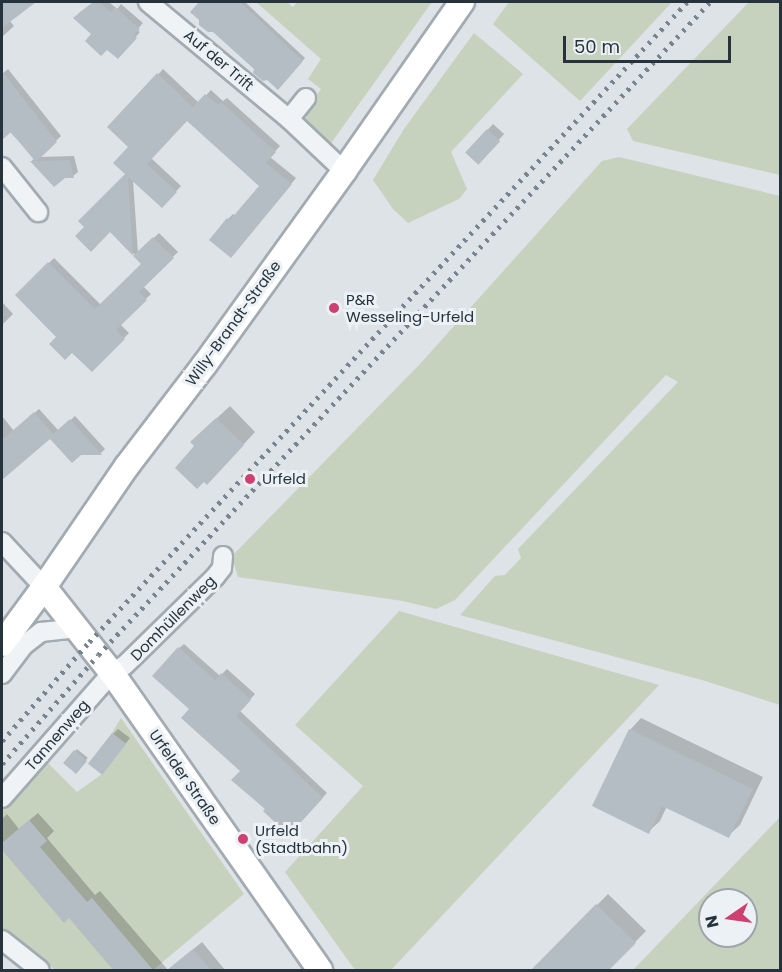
<!DOCTYPE html>
<meta charset="utf-8">
<style>
body{margin:0}
#map{position:relative;width:782px;height:972px;overflow:hidden;background:#dde3e7;font-family:Poppins,sans-serif}
div>[style]{position:absolute}
.green>*{inset:0;background:#c6d1be}
.shadow>*{inset:0;background:#0003;transform-origin:0 0}
.building>*{inset:0;background:#b4bdc4;transform-origin:0 0}
.roads{filter:drop-shadow(2px 0 #a2abb1) drop-shadow(-2px 0 #a2abb1) drop-shadow(0 2px #a2abb1) drop-shadow(0 -2px #a2abb1)}
.minor>*{height:18px;margin:-9px;padding:0 9px;transform-origin:9px;border-radius:9px;background:#f0f3f5}
.secondary>*{height:24px;margin:-12px;padding:0 12px;transform-origin:12px;border-radius:12px;background:#fff}
.rail>*{height:4.5px;margin-top:-2.25px;transform-origin:0;background:repeating-linear-gradient(90deg,#768590 0 3px,transparent 0 9px)}
.dots>*{width:16px;height:16px;translate:-50% -50%;box-sizing:border-box;border:3px solid #ecf1f5;border-radius:50%}
span{translate:-50% -50%;white-space:nowrap;text-align:center;line-height:1.15;-webkit-text-stroke:6px #ecf1f5;paint-order:stroke}
.street-label{font-size:15px;color:#26333d}
.poi-label{font-size:15px;color:#26333d}
.left{translate:0 -50%;text-align:left}
.frame{position:absolute;inset:0;border:3px solid #26333d;pointer-events:none}
.north{position:absolute;left:698px;top:888px;width:60px;height:60px;box-sizing:border-box;background:#ecf1f5;border:2px solid #9da5ab;border-radius:50%;rotate:257deg;font-size:16px;font-weight:700;line-height:24px;text-align:center;color:#26333d}
.north::after{content:'';display:block;margin:auto;width:21px;height:27px;background:#ce406f;clip-path:polygon(50% 0,100% 100%,50% 72%,0 100%)}
.scale{position:absolute;left:563px;top:36px;width:168px;height:27px;box-sizing:border-box;border:3px solid #26333d;border-top:0;padding-left:8px;font-size:18px;line-height:21px;white-space:nowrap;color:#26333d;-webkit-text-stroke:4px #ecf1f5;paint-order:stroke}
</style>
<div id="map">
<div class="green">
<i style="clip-path:polygon(256px 2px,287px 2px,293px 7px,297px 2px,432px 2px,329px 146px,306px 124px,306px 116px,308px 108px,321px 89px,308px 79px,321px 59px)"></i>
<i style="clip-path:polygon(509px 2px,672px 2px,580px 101px,493px 24px)"></i>
<i style="clip-path:polygon(749px 2px,780px 2px,780px 175px,633px 141px,627px 129px)"></i>
<i style="clip-path:polygon(474px 33px,523px 74px,451px 152px,467px 189px,459px 199px,408px 223px,393px 209px,373px 180px,404px 129px)"></i>
<i style="clip-path:polygon(619px 157px,780px 196px,780px 705px,702px 680px,460px 615px,495px 576px,505px 575px,521px 558px,518px 549px,678px 382px,666px 375px,455px 600px,436px 609px,403px 601px,238px 577px,232px 556px,420px 364px,602px 161px)"></i>
<i style="clip-path:polygon(399px 611px,659px 685px,391px 970px,355px 970px,285px 872px,363px 786px,295px 725px)"></i>
<i style="clip-path:polygon(121px 718px,244px 894px,153px 970px,55px 970px,2px 928px,2px 811px,46px 761px,77px 792px,102px 774px,126px 744px,112px 733px)"></i>
<i style="clip-path:polygon(evenodd,780px 817px,780px 970px,633px 970px,780px 817px,710px 900px,746px 900px,746px 936px,710px 936px,710px 900px)"></i>
</div>
<div class="shadow">
<i style="clip-path:polygon(2px 2px,33px 2px,9px 20px,14px 26px,2px 37px)"></i>
<i style="clip-path:polygon(94px 2px,109px 2px,117px 9px,121px 4px,143px 23px,137px 30px,140px 32px,122px 53px,94px 34px,79px 13px)"></i>
<i style="clip-path:polygon(201px 2px,245px 2px,305px 58px,278px 88px,192px 12px)"></i>
<i style="clip-path:polygon(8px 69px,61px 136px,39px 157px,74px 156px,78px 172px,73px 176px,32px 161px,34px 158px,2px 123px,2px 74px)"></i>
<i style="clip-path:polygon(163px 69px,199px 103px,211px 90px,223px 101px,227px 98px,280px 146px,270px 157px,296px 178px,236px 251px,228px 219px,233px 214px,236px 216px,261px 185px,187px 119px,151px 158px,181px 186px,162px 206px,133px 180px,138px 253px,159px 233px,178px 252px,143px 286px,151px 294px,120px 324px,129px 333px,92px 370px,17px 295px,54px 258px,101px 305px,144px 264px,110px 230px,127px 174px,131px 147px,110px 127px)"></i>
<i style="left:493px;top:124px;width:15px;height:38px;rotate:42deg"></i>
<i style="clip-path:polygon(2px 302px,13px 314px,2px 325px)"></i>
<i style="clip-path:polygon(230px 406px,255px 432px,220px 470px,196px 446px,205px 429px)"></i>
<i style="clip-path:polygon(39px 409px,59px 431px,75px 416px,105px 449px,101px 453px,80px 453px,50px 437px,4px 476px,2px 416px,14px 431px)"></i>
<i style="clip-path:polygon(184px 644px,220px 676px,227px 669px,255px 694px,240px 711px,327px 793px,296px 826px,267px 809px,242px 771px,191px 709px,179px 648px)"></i>
<i style="clip-path:polygon(641px 718px,763px 777px,740px 825px,728px 836px,667px 806px,660px 821px,648px 832px,630px 730px)"></i>
<i style="clip-path:polygon(118px 729px,130px 738px,107px 767px,113px 734px)"></i>
<i style="left:77px;top:749px;width:14px;height:18px;rotate:39deg"></i>
<i style="clip-path:polygon(38px 813px,54px 831px,47px 838px,95px 895px,100px 891px,168px 970px,202px 942px,225px 970px,115px 970px,69px 916px,64px 921px,2px 848px,2px 819px,7px 814px,19px 829px)"></i>
<i style="clip-path:polygon(608px 894px,646px 931px,608px 970px,533px 970px)"></i>
</div>
<div class="building">
<i style="clip-path:polygon(2px 2px,36px 2px,2px 28px)"></i>
<i style="clip-path:polygon(93px 2px,99px 2px,111px 12px,115px 7px,140px 29px,134px 35px,137px 38px,118px 59px,107px 50px,101px 56px,85px 41px,91px 34px,73px 18px)"></i>
<i style="clip-path:polygon(199px 2px,240px 2px,303px 61px,278px 90px,267px 80px,263px 81px,253px 73px,254px 69px,213px 32px,208px 32px,199px 25px,199px 20px,190px 12px)"></i>
<i style="clip-path:polygon(2px 71px,57px 142px,37px 161px,70px 160px,74px 178px,65px 178px,54px 187px,30px 161px,35px 161px,11px 132px,2px 140px)"></i>
<i style="clip-path:polygon(157px 73px,193px 107px,205px 94px,218px 105px,221px 102px,276px 152px,266px 163px,292px 184px,231px 258px,209px 240px,227px 218px,230px 220px,259px 186px,187px 121px,147px 164px,177px 192px,162px 208px,128px 177px,133px 256px,153px 237px,174px 258px,139px 292px,147px 300px,116px 330px,125px 339px,92px 372px,72px 353px,65px 360px,49px 344px,56px 337px,15px 295px,48px 262px,95px 309px,141px 264px,110px 232px,91px 252px,75px 236px,84px 227px,78px 221px,125px 174px,113px 163px,128px 147px,107px 127px)"></i>
<i style="left:487px;top:129px;width:18px;height:32px;rotate:43deg"></i>
<i style="clip-path:polygon(34px 412px,53px 434px,70px 419px,102px 455px,81px 455px,72px 463px,50px 439px,2px 480px,2px 440px)"></i>
<i style="clip-path:polygon(216px 418px,244px 445px,207px 485px,204px 482px,197px 489px,175px 468px,194px 446px,190px 442px)"></i>
<i style="clip-path:polygon(178px 647px,215px 680px,221px 673px,251px 700px,236px 716px,323px 798px,291px 833px,282px 825px,280px 827px,263px 811px,265px 809px,231px 780px,240px 771px,181px 718px,189px 709px,152px 676px)"></i>
<i style="clip-path:polygon(629px 729px,753px 789px,729px 838px,662px 806px,649px 834px,592px 806px)"></i>
<i style="left:112px;top:733px;width:18px;height:39px;rotate:38deg"></i>
<i style="left:74px;top:750px;width:17px;height:17px;rotate:40deg"></i>
<i style="clip-path:polygon(29px 820px,47px 841px,40px 847px,87px 902px,92px 898px,153px 970px,113px 970px,69px 918px,64px 923px,2px 850px,2px 843px)"></i>
<i style="clip-path:polygon(596px 904px,636px 943px,609px 970px,531px 970px)"></i>
<i style="clip-path:polygon(193px 949px,211px 970px,167px 970px)"></i>
</div>
<div class="roads">
<div class="minor">
<i style="left:148px;top:2px;width:183px;rotate:39.7deg"></i>
<i style="left:289px;top:119px;width:76px;rotate:43.4deg"></i>
<i style="left:289px;top:119px;width:27px;rotate:-51deg"></i>
<i style="left:2px;top:167px;width:58px;rotate:51.3deg"></i>
<i style="left:2px;top:542px;width:62px;rotate:47deg"></i>
<i style="left:2px;top:674px;width:35px;rotate:-53deg"></i>
<i style="left:23px;top:646px;width:23px;rotate:-38deg"></i>
<i style="left:41px;top:632px;width:37px;rotate:-6deg"></i>
<i style="left:2px;top:798px;width:167px;rotate:-48.7deg"></i>
<i style="left:112px;top:673px;width:15px;rotate:-32deg"></i>
<i style="left:125px;top:665px;width:126px;rotate:-44.4deg"></i>
<i style="left:215px;top:577px;width:11px;rotate:-52deg"></i>
<i style="left:222px;top:568px;width:12px;rotate:-85deg"></i>
<i style="left:2px;top:940px;width:48px;rotate:38.3deg"></i>
</div>
<div class="secondary">
<i style="left:44px;top:587px;width:110px;rotate:51.7deg"></i>
<i style="left:112px;top:673px;width:363px;rotate:55deg"></i>
<i style="left:2px;top:644px;width:71px;rotate:-53.6deg"></i>
<i style="left:44px;top:587px;width:147px;rotate:-55.6deg"></i>
<i style="left:127px;top:466px;width:128px;rotate:-52.6deg"></i>
<i style="left:205px;top:364px;width:238px;rotate:-54.2deg"></i>
<i style="left:344px;top:171px;width:206px;rotate:-55.1deg"></i>
</div>
</div>
<div class="rail">
<i style="left:2px;top:741px;width:132px;rotate:-48.7deg"></i>
<i style="left:89px;top:642px;width:876px;rotate:-46.94deg"></i>
<i style="left:2px;top:764px;width:145px;rotate:-48.6deg"></i>
<i style="left:98px;top:655px;width:895px;rotate:-46.86deg"></i>
</div>
<div class="dots">
<i style="left:334px;top:308px;background:#ce406f"></i>
<i style="left:250px;top:479px;background:#ce406f"></i>
<i style="left:243px;top:839px;background:#ce406f"></i>
</div>
<div class="street-label">
<span style="left:219px;top:60px;rotate:40deg">Auf der Trift</span>
<span style="left:233px;top:323px;rotate:-54deg">Willy-Brandt-Straße</span>
<span style="left:173px;top:618px;rotate:-45deg">Domhüllenweg</span>
<span style="left:57px;top:735px;rotate:-49deg">Tannenweg</span>
<span style="left:185px;top:777px;rotate:55deg">Urfelder Straße</span>
</div>
<div class="poi-label">
<span class="left" style="left:346px;top:308px">P&amp;R<br>Wesseling-Urfeld</span>
<span class="left" style="left:262px;top:479px">Urfeld</span>
<span class="left" style="left:255px;top:839px">Urfeld<br>(Stadtbahn)</span>
</div>
<div class="frame"></div>
<div class="north">N</div>
<div class="scale">50 m</div>
</div>
